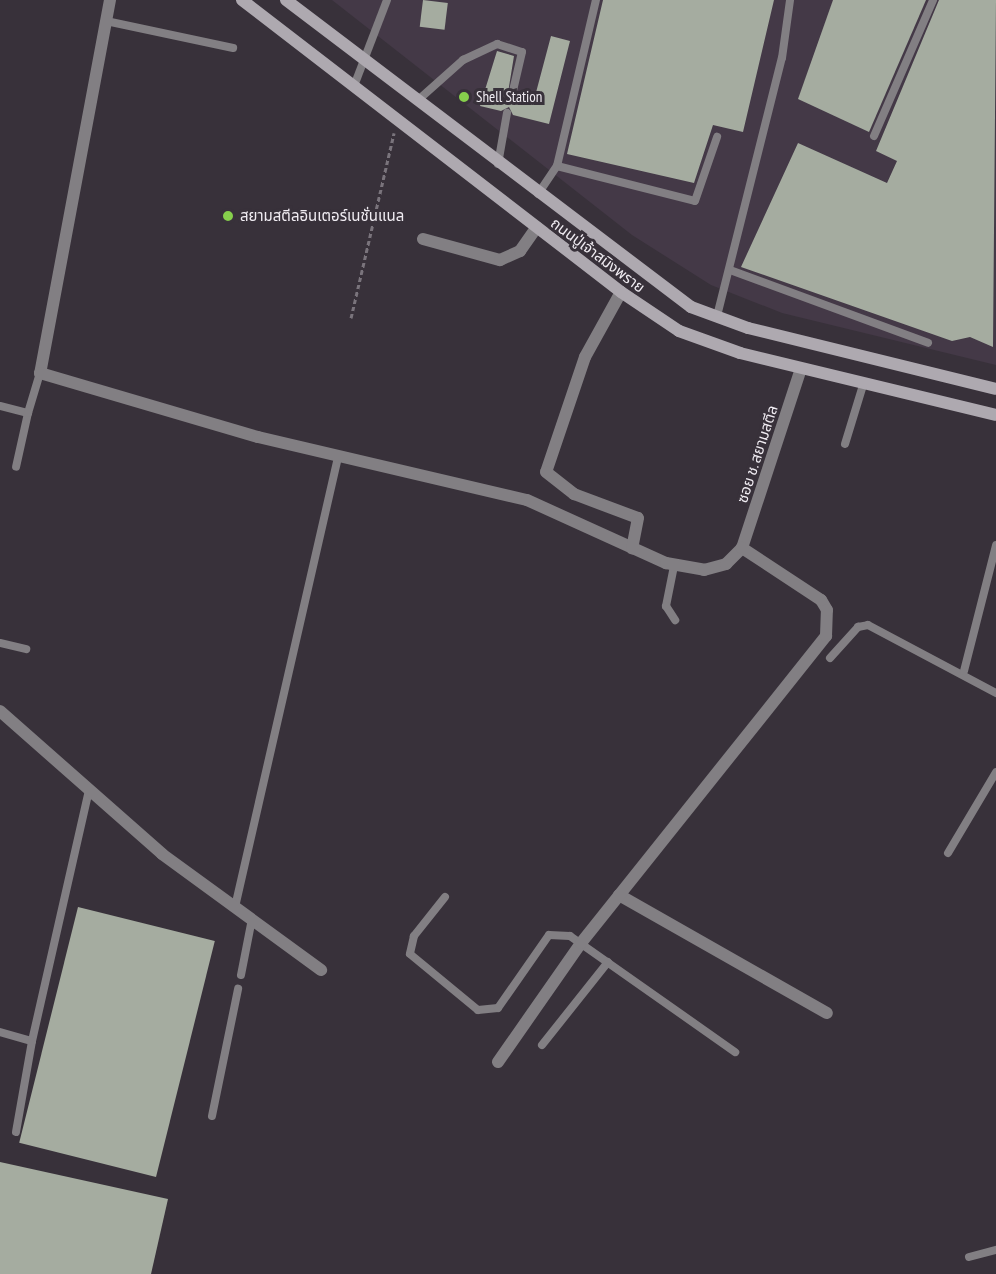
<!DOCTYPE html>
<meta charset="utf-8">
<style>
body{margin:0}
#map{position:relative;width:996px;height:1274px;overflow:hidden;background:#38313a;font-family:"PT Sans Narrow","Noto Sans Thai",sans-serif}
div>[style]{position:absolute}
.built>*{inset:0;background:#443947}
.building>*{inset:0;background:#a5aca0;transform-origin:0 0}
.path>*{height:3px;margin-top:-1.5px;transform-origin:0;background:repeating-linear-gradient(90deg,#7a747c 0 4.5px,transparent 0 7.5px)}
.lane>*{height:8px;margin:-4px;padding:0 4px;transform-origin:4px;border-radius:4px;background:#827f83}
.street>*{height:12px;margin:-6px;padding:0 6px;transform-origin:6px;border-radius:6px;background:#827f83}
.secondary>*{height:12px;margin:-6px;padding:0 6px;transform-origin:6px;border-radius:6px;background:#aea9b0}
.dots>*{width:16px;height:16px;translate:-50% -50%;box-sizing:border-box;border:3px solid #38313a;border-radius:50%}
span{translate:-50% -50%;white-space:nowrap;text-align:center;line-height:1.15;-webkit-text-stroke:6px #38313a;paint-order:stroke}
.poi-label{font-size:15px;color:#f0ecf2}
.left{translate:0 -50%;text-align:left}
.street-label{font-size:15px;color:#f0ecf2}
</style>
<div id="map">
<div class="built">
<i style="clip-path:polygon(332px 0,996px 0,996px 365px,782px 313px,711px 285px,632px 235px)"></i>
</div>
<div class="building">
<i style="left:423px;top:0;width:25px;height:27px;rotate:7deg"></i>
<i style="clip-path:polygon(603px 0,774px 0,743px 132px,713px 125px,694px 183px,567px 154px)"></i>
<i style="clip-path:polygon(833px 0,926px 0,869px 132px,798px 99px)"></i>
<i style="clip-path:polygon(939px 0,996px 0,993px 347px,970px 337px,952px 341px,741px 267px,798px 143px,887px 183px,897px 161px,876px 151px)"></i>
<i style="clip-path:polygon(551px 36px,570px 41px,549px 124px,513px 115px,509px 107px,501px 111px,480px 106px,497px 51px,514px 56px,507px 99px,534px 100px)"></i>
<i style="left:78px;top:907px;width:141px;height:243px;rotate:14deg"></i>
<i style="clip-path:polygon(0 1162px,168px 1199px,151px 1274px,0 1274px)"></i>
</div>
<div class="path">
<i style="left:351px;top:318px;width:190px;rotate:-76.9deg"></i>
</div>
<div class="lane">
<i style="left:106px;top:21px;width:130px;rotate:12deg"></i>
<i style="left:354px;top:86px;width:92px;rotate:-69deg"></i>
<i style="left:417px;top:101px;width:62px;rotate:-41.7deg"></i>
<i style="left:463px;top:60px;width:38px;rotate:-25deg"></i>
<i style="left:497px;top:44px;width:26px;rotate:18deg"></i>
<i style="left:522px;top:52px;width:44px;rotate:103.1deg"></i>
<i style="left:874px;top:136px;width:148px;rotate:-66.5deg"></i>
<i style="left:498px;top:164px;width:52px;rotate:-80deg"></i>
<i style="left:557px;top:166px;width:142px;rotate:14.2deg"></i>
<i style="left:695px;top:201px;width:68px;rotate:-71deg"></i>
<i style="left:538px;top:194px;width:34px;rotate:-56deg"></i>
<i style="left:557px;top:166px;width:171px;rotate:-76.8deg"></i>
<i style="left:730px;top:270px;width:211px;rotate:20.2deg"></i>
<i style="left:717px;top:316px;width:266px;rotate:-75.9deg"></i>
<i style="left:782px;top:58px;width:59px;rotate:-82.1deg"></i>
<i style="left:0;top:406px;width:29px;rotate:14deg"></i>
<i style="left:28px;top:413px;width:55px;rotate:102.5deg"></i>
<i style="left:28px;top:413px;width:42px;rotate:-73.3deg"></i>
<i style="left:845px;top:444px;width:62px;rotate:-73deg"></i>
<i style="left:674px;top:566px;width:41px;rotate:101.3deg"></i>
<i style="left:666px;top:606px;width:17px;rotate:57deg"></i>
<i style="left:0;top:643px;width:27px;rotate:13deg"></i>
<i style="left:830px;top:658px;width:42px;rotate:-47.9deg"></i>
<i style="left:858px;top:627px;width:10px;rotate:-11deg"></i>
<i style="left:868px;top:625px;width:145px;rotate:28deg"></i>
<i style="left:964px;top:671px;width:130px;rotate:-75.7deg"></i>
<i style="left:948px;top:853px;width:94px;rotate:-59.3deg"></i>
<i style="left:445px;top:897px;width:50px;rotate:128.5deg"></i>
<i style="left:414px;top:936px;width:18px;rotate:103deg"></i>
<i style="left:410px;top:954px;width:88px;rotate:39.5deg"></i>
<i style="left:478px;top:1010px;width:20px;rotate:-6deg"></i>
<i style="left:498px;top:1008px;width:89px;rotate:-55.1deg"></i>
<i style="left:549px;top:935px;width:21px;rotate:3deg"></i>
<i style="left:570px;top:936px;width:202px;rotate:35.1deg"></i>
<i style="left:235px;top:907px;width:461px;rotate:-77.1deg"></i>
<i style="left:241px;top:975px;width:57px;rotate:-78.9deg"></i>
<i style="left:0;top:1032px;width:33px;rotate:16deg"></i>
<i style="left:32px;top:1041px;width:257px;rotate:-77.2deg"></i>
<i style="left:542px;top:1045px;width:106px;rotate:-51.5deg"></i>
<i style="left:212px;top:1116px;width:130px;rotate:-78.4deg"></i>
<i style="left:16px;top:1132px;width:92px;rotate:-80deg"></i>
<i style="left:969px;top:1257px;width:28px;rotate:-15deg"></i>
</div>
<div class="street">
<i style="left:110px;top:0;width:380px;rotate:100.6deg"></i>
<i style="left:40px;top:373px;width:227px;rotate:16.4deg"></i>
<i style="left:258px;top:437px;width:276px;rotate:13.2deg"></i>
<i style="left:527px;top:500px;width:153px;rotate:24.4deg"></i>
<i style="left:666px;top:563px;width:39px;rotate:10deg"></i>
<i style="left:704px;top:570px;width:23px;rotate:-15deg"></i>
<i style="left:726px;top:564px;width:23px;rotate:-45deg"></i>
<i style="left:742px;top:548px;width:188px;rotate:-71.8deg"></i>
<i style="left:423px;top:239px;width:80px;rotate:15.3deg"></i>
<i style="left:500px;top:260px;width:22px;rotate:-24deg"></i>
<i style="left:520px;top:251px;width:29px;rotate:-55deg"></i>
<i style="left:621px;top:292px;width:74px;rotate:119deg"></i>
<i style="left:585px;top:357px;width:121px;rotate:108.7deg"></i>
<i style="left:546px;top:472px;width:36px;rotate:38deg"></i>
<i style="left:574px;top:494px;width:68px;rotate:20.6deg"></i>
<i style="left:638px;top:518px;width:31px;rotate:101deg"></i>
<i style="left:0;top:711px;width:216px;rotate:41.4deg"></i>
<i style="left:162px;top:854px;width:197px;rotate:36.1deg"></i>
<i style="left:619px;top:895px;width:239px;rotate:29.6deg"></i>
<i style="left:498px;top:1062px;width:145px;rotate:-55.1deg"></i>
<i style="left:581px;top:943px;width:393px;rotate:-51.4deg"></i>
<i style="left:826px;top:636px;width:26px;rotate:-88deg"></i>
<i style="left:827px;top:610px;width:12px;rotate:-121deg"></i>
<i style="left:821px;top:600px;width:95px;rotate:-146.6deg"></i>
</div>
<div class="secondary">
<i style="left:242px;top:0;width:478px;rotate:37.6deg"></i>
<i style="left:621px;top:292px;width:70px;rotate:33.9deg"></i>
<i style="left:679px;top:331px;width:65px;rotate:19.8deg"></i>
<i style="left:740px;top:353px;width:263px;rotate:13.6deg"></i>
<i style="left:286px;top:0;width:508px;rotate:37.16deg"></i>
<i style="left:691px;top:307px;width:61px;rotate:20.2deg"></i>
<i style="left:748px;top:328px;width:255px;rotate:13.8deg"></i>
</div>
<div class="dots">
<i style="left:464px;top:97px;background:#86cf4c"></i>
<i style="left:228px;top:216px;background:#86cf4c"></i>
</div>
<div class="poi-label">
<span class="left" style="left:476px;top:97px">Shell Station</span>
<span class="left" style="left:240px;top:216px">สยามสตีลอินเตอร์เนชั่นแนล</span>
</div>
<div class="street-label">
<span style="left:598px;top:255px;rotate:37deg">ถนนปู่เจ้าสมิงพราย</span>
<span style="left:757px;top:454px;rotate:-72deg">ซอย ช. สยามสตีล</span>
</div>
</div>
